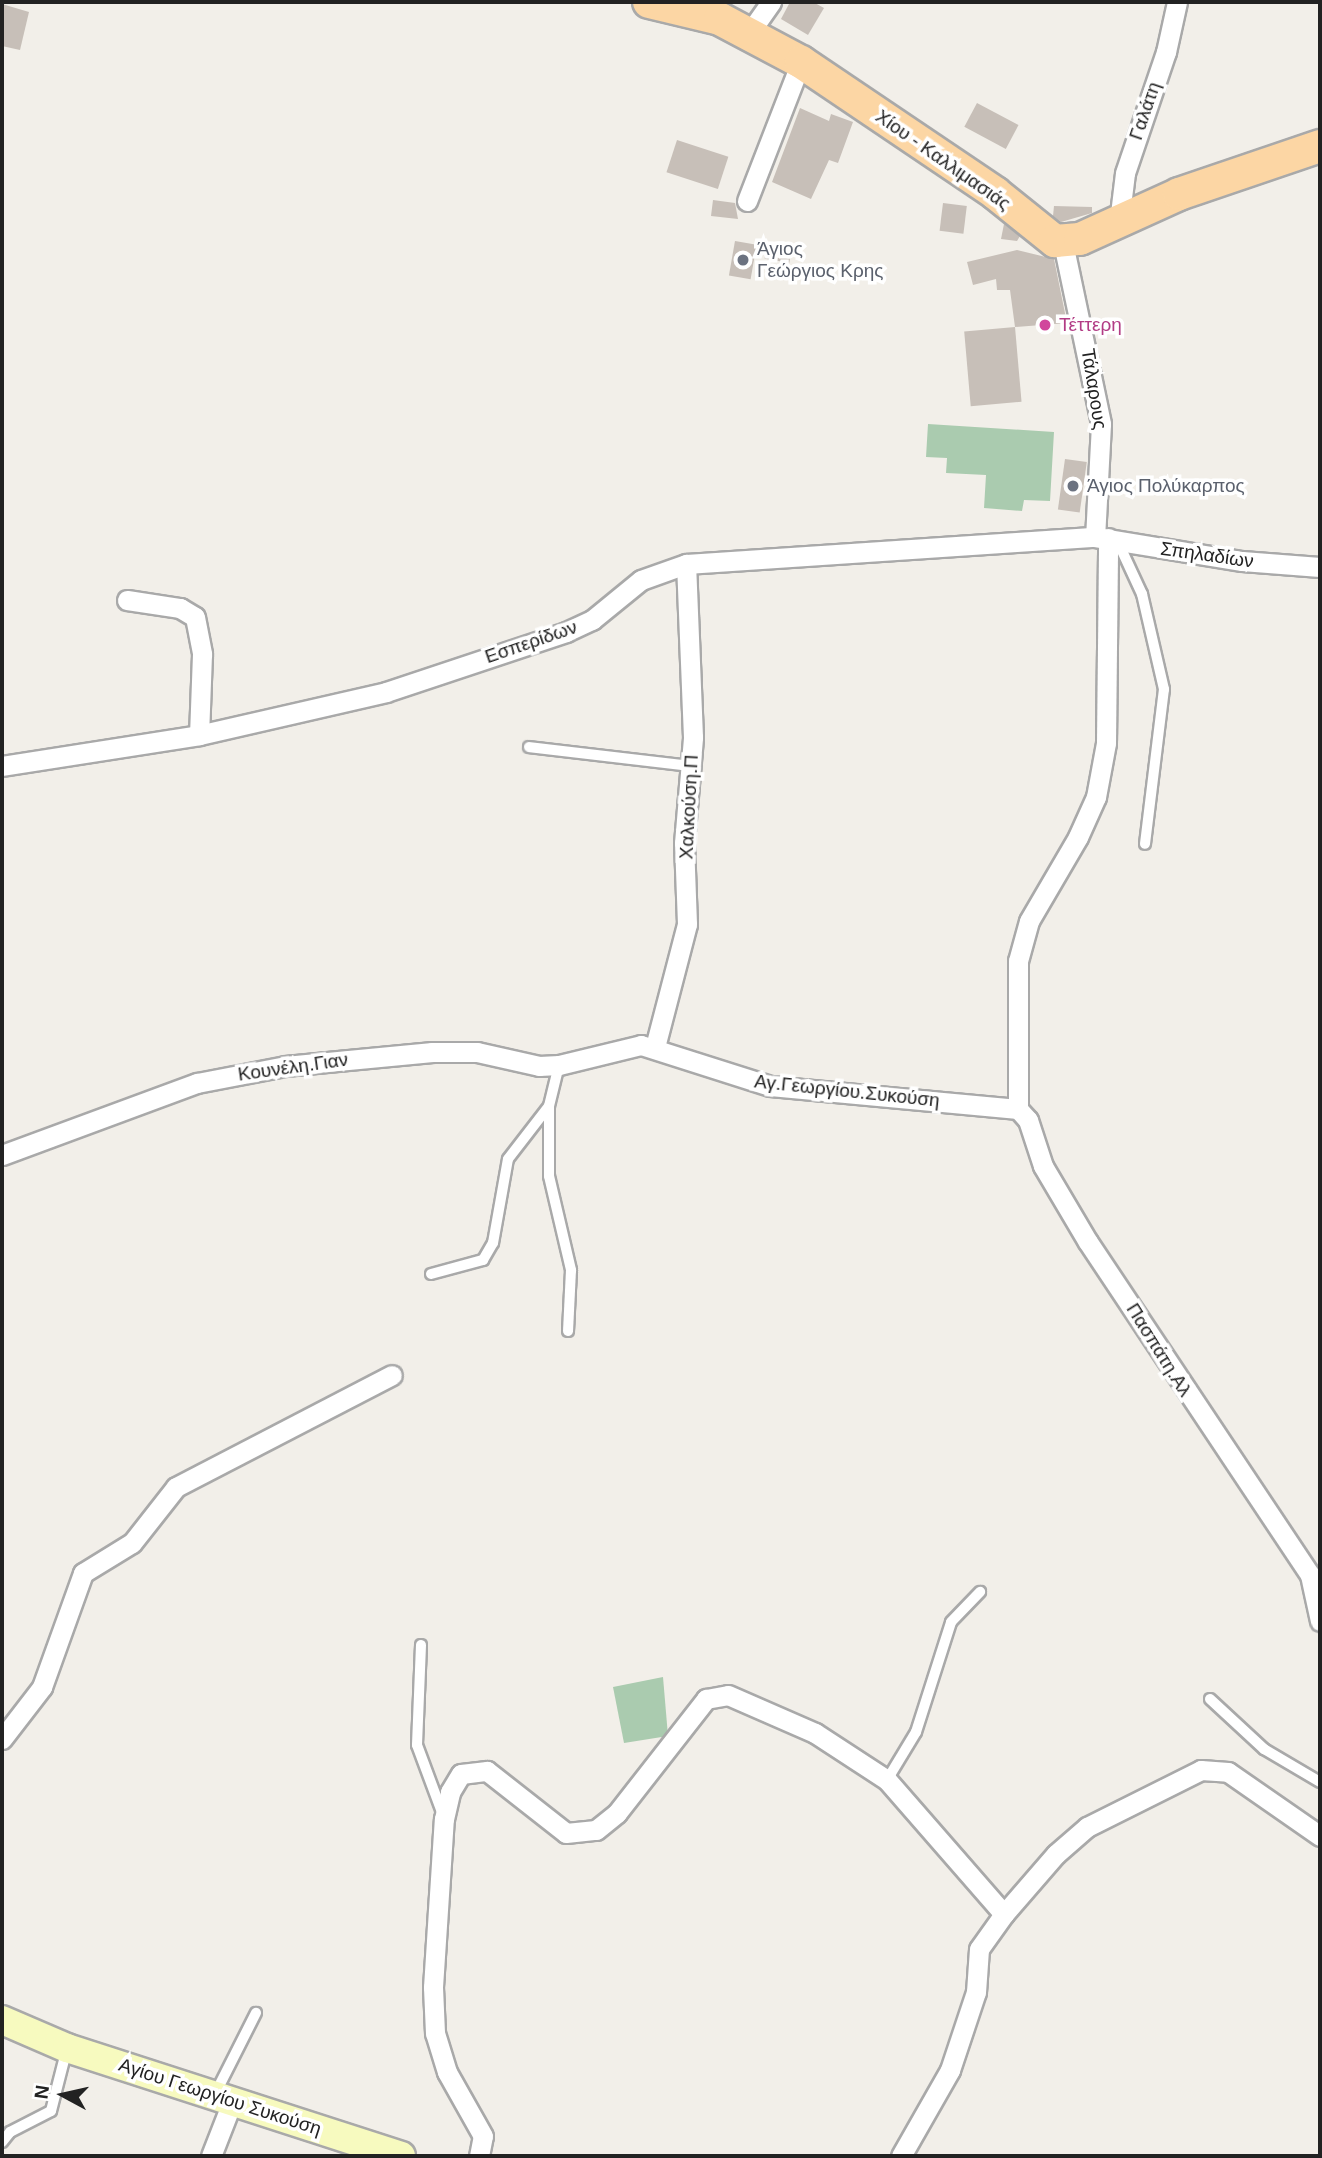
<!DOCTYPE html>
<meta charset="utf-8">
<style>
body{margin:0}
#map{position:relative;width:1322px;height:2158px;overflow:hidden;background:#f2efe9;font-family:Arial,sans-serif}
div>[style]{position:absolute}
.cemetery>*{inset:0;background:#aacbaf}
.building>*{inset:0;background:#c7bfb8;transform-origin:0 0}
.roads{filter:drop-shadow(2px 0 #a9a9a9) drop-shadow(-2px 0 #a9a9a9) drop-shadow(0 2px #a9a9a9) drop-shadow(0 -2px #a9a9a9)}
.service>*{height:10px;margin:-5px;padding:0 5px;transform-origin:5px;border-radius:5px;background:#fff}
.minor>*{height:19px;margin:-9.5px;padding:0 9.5px;transform-origin:9.5px;border-radius:9.5px;background:#fff}
.secondary>*{height:28px;margin:-14px;padding:0 14px;transform-origin:14px;border-radius:14px;background:#f7fabf}
.primary>*{height:32px;margin:-16px;padding:0 16px;transform-origin:16px;border-radius:16px;background:#fcd6a4}
.dots>*{width:19px;height:19px;translate:-50% -50%;box-sizing:border-box;border:4px solid #fff;border-radius:50%}
span{translate:-50% -50%;white-space:nowrap;text-align:center;line-height:1.15;-webkit-text-stroke:7px #fff;paint-order:stroke}
.street-label{font-size:19px;color:#222}
.worship-label{font-size:19px;color:#5b616d}
.left{translate:0 -50%;text-align:left}
.hotel-label{font-size:19px;color:#b23c85}
.frame{position:absolute;inset:0;border:4px solid #222;pointer-events:none}
.north{position:absolute;left:28px;top:2060px;width:70px;height:70px;-webkit-text-stroke:5px #fff;paint-order:stroke;rotate:278deg;font-size:19px;font-weight:700;line-height:28px;text-align:center;color:#222}
.north::after{content:'';display:block;margin:auto;width:24px;height:32px;background:#222;clip-path:polygon(50% 0,100% 100%,50% 72%,0 100%)}
</style>
<div id="map">
<div class="cemetery">
<i style="clip-path:polygon(928px 424px,1054px 432px,1050px 501px,1024px 500px,1022px 511px,984px 508px,986px 475px,946px 473px,947px 458px,926px 457px)"></i>
<i style="clip-path:polygon(663px 1677px,668px 1736px,624px 1743px,613px 1687px)"></i>
</div>
<div class="building">
<i style="clip-path:polygon(790px 2px,813px 2px,824px 8px,808px 35px,781px 19px)"></i>
<i style="clip-path:polygon(2px 4px,29px 12px,20px 50px,2px 46px)"></i>
<i style="left:977px;top:103px;width:47px;height:27px;rotate:28deg"></i>
<i style="clip-path:polygon(800px 108px,829px 121px,831px 114px,853px 122px,838px 163px,829px 160px,811px 199px,772px 182px)"></i>
<i style="left:677px;top:140px;width:54px;height:34px;rotate:18deg"></i>
<i style="clip-path:polygon(713px 200px,735px 203px,738px 219px,711px 216px)"></i>
<i style="left:943px;top:203px;width:24px;height:28px;rotate:7deg"></i>
<i style="clip-path:polygon(1054px 206px,1092px 207px,1092px 213px,1061px 222px,1053px 216px)"></i>
<i style="clip-path:polygon(1004px 224px,1020px 236px,1017px 241px,1001px 239px)"></i>
<i style="left:735px;top:241px;width:22px;height:35px;rotate:10deg"></i>
<i style="left:767px;top:244px;width:25px;height:15px;rotate:9deg"></i>
<i style="clip-path:polygon(1017px 250px,1054px 259px,1067px 323px,1015px 327px,1010px 290px,997px 290px,996px 279px,973px 285px,967px 262px)"></i>
<i style="left:1015px;top:327px;width:75px;height:51px;rotate:85deg"></i>
<i style="left:1065px;top:459px;width:22px;height:51px;rotate:8deg"></i>
</div>
<div class="roads">
<div class="service">
<i style="left:1117px;top:540px;width:60px;rotate:65.2deg"></i>
<i style="left:1142px;top:594px;width:98px;rotate:77deg"></i>
<i style="left:1164px;top:689px;width:156px;rotate:97deg"></i>
<i style="left:529px;top:747px;width:162px;rotate:6.7deg"></i>
<i style="left:549px;top:1107px;width:69px;rotate:90deg"></i>
<i style="left:549px;top:1176px;width:97px;rotate:76.8deg"></i>
<i style="left:571px;top:1270px;width:61px;rotate:92.8deg"></i>
<i style="left:431px;top:1274px;width:54px;rotate:-15.1deg"></i>
<i style="left:483px;top:1260px;width:20px;rotate:-60deg"></i>
<i style="left:493px;top:1243px;width:85px;rotate:-79.9deg"></i>
<i style="left:508px;top:1159px;width:67px;rotate:-52.3deg"></i>
<i style="left:549px;top:1106px;width:42px;rotate:-76.3deg"></i>
<i style="left:421px;top:1645px;width:100px;rotate:92.3deg"></i>
<i style="left:417px;top:1745px;width:75px;rotate:69.6deg"></i>
<i style="left:1210px;top:1699px;width:74px;rotate:42.8deg"></i>
<i style="left:1264px;top:1749px;width:65px;rotate:30.5deg"></i>
<i style="left:887px;top:1780px;width:56px;rotate:-58.9deg"></i>
<i style="left:916px;top:1732px;width:115px;rotate:-72.3deg"></i>
<i style="left:951px;top:1622px;width:42px;rotate:-46deg"></i>
<i style="left:215px;top:2094px;width:91px;rotate:-63.2deg"></i>
<i style="left:2px;top:2142px;width:13px;rotate:-51deg"></i>
<i style="left:10px;top:2132px;width:46px;rotate:-27.1deg"></i>
<i style="left:51px;top:2111px;width:61px;rotate:-75.7deg"></i>
</div>
<div class="minor">
<i style="left:750px;top:32px;width:37px;rotate:-55deg"></i>
<i style="left:747px;top:201px;width:149px;rotate:-68.8deg"></i>
<i style="left:1119px;top:222px;width:49px;rotate:-83deg"></i>
<i style="left:1125px;top:173px;width:128px;rotate:-71.3deg"></i>
<i style="left:1166px;top:52px;width:51px;rotate:-77.6deg"></i>
<i style="left:1063px;top:243px;width:185px;rotate:78.1deg"></i>
<i style="left:1101px;top:424px;width:113px;rotate:93deg"></i>
<i style="left:127px;top:600px;width:54px;rotate:8.6deg"></i>
<i style="left:180px;top:608px;width:17px;rotate:31deg"></i>
<i style="left:195px;top:617px;width:38px;rotate:79deg"></i>
<i style="left:202px;top:654px;width:81px;rotate:92.1deg"></i>
<i style="left:2px;top:766px;width:199px;rotate:-8.9deg"></i>
<i style="left:199px;top:735px;width:192px;rotate:-12.9deg"></i>
<i style="left:386px;top:692px;width:190px;rotate:-18.4deg"></i>
<i style="left:566px;top:632px;width:29px;rotate:-25deg"></i>
<i style="left:592px;top:620px;width:63px;rotate:-39.2deg"></i>
<i style="left:641px;top:580px;width:48px;rotate:-19.6deg"></i>
<i style="left:686px;top:564px;width:410px;rotate:-3.8deg"></i>
<i style="left:1095px;top:537px;width:149px;rotate:9.3deg"></i>
<i style="left:1242px;top:561px;width:78px;rotate:4.4deg"></i>
<i style="left:655px;top:1047px;width:127px;rotate:-75.4deg"></i>
<i style="left:687px;top:924px;width:81px;rotate:-92.1deg"></i>
<i style="left:684px;top:843px;width:106px;rotate:-85.1deg"></i>
<i style="left:693px;top:737px;width:173px;rotate:-92.3deg"></i>
<i style="left:1018px;top:1109px;width:148px;rotate:-90deg"></i>
<i style="left:1018px;top:961px;width:41px;rotate:-74.6deg"></i>
<i style="left:1029px;top:921px;width:97px;rotate:-59.7deg"></i>
<i style="left:1078px;top:837px;width:44px;rotate:-65.8deg"></i>
<i style="left:1096px;top:797px;width:55px;rotate:-79.5deg"></i>
<i style="left:1106px;top:743px;width:205px;rotate:-89.4deg"></i>
<i style="left:2px;top:1155px;width:208px;rotate:-20.3deg"></i>
<i style="left:197px;top:1083px;width:90px;rotate:-10.9deg"></i>
<i style="left:285px;top:1066px;width:148px;rotate:-5.4deg"></i>
<i style="left:432px;top:1052px;width:45px"></i>
<i style="left:477px;top:1052px;width:64px;rotate:12.7deg"></i>
<i style="left:539px;top:1066px;width:20px;rotate:-3deg"></i>
<i style="left:559px;top:1065px;width:84px;rotate:-13.7deg"></i>
<i style="left:641px;top:1045px;width:135px;rotate:17.6deg"></i>
<i style="left:770px;top:1086px;width:249px;rotate:5.3deg"></i>
<i style="left:1018px;top:1109px;width:15px;rotate:48deg"></i>
<i style="left:1028px;top:1120px;width:48px;rotate:71.9deg"></i>
<i style="left:1043px;top:1166px;width:88px;rotate:59.4deg"></i>
<i style="left:1088px;top:1242px;width:400px;rotate:56.3deg"></i>
<i style="left:1310px;top:1575px;width:47px;rotate:77.7deg"></i>
<i style="left:2px;top:1739px;width:66px;rotate:-52.4deg"></i>
<i style="left:42px;top:1687px;width:121px;rotate:-70.2deg"></i>
<i style="left:83px;top:1573px;width:57px;rotate:-31.5deg"></i>
<i style="left:132px;top:1543px;width:71px;rotate:-51.8deg"></i>
<i style="left:176px;top:1487px;width:243px;rotate:-27.4deg"></i>
<i style="left:211px;top:2156px;width:58px;rotate:-68.7deg"></i>
<i style="left:479px;top:2156px;width:20px;rotate:-79deg"></i>
<i style="left:483px;top:2136px;width:73px;rotate:-119.4deg"></i>
<i style="left:447px;top:2072px;width:41px;rotate:-107.1deg"></i>
<i style="left:435px;top:2033px;width:46px;rotate:-92.5deg"></i>
<i style="left:433px;top:1987px;width:168px;rotate:-86.3deg"></i>
<i style="left:444px;top:1819px;width:28px;rotate:-77deg"></i>
<i style="left:450px;top:1792px;width:21px;rotate:-59deg"></i>
<i style="left:461px;top:1774px;width:26px;rotate:-7deg"></i>
<i style="left:487px;top:1771px;width:100px;rotate:38.1deg"></i>
<i style="left:566px;top:1833px;width:30px;rotate:-6deg"></i>
<i style="left:596px;top:1830px;width:27px;rotate:-39deg"></i>
<i style="left:617px;top:1813px;width:145px;rotate:-52deg"></i>
<i style="left:706px;top:1699px;width:22px;rotate:-10deg"></i>
<i style="left:728px;top:1695px;width:95px;rotate:23.6deg"></i>
<i style="left:815px;top:1733px;width:86px;rotate:33.1deg"></i>
<i style="left:887px;top:1780px;width:178px;rotate:48.9deg"></i>
<i style="left:1004px;top:1914px;width:79px;rotate:-49.1deg"></i>
<i style="left:1056px;top:1854px;width:41px;rotate:-41.1deg"></i>
<i style="left:1087px;top:1827px;width:127px;rotate:-26.6deg"></i>
<i style="left:1201px;top:1770px;width:27px;rotate:4deg"></i>
<i style="left:1228px;top:1772px;width:112px;rotate:34.8deg"></i>
<i style="left:901px;top:2156px;width:99px;rotate:-60.3deg"></i>
<i style="left:950px;top:2070px;width:82px;rotate:-71.6deg"></i>
<i style="left:976px;top:1992px;width:43px;rotate:-86deg"></i>
<i style="left:979px;top:1949px;width:43px;rotate:-54.5deg"></i>
</div>
<div class="secondary">
<i style="left:2px;top:2020px;width:71px;rotate:23.3deg"></i>
<i style="left:67px;top:2048px;width:351px;rotate:17.9deg"></i>
</div>
<div class="primary">
<i style="left:649px;top:2px;width:73px;rotate:13.5deg"></i>
<i style="left:720px;top:19px;width:92px;rotate:28deg"></i>
<i style="left:801px;top:62px;width:234px;rotate:34deg"></i>
<i style="left:995px;top:193px;width:77px;rotate:38.7deg"></i>
<i style="left:1055px;top:241px;width:25px;rotate:-5deg"></i>
<i style="left:1080px;top:239px;width:109px;rotate:-24.4deg"></i>
<i style="left:1179px;top:194px;width:149px;rotate:-18.8deg"></i>
</div>
</div>
<div class="dots">
<i style="left:743px;top:260px;background:#6b7280"></i>
<i style="left:1045px;top:325px;background:#d1479c"></i>
<i style="left:1073px;top:486px;background:#6b7280"></i>
</div>
<div class="street-label">
<span style="left:1145px;top:111px;rotate:-71deg">Γαλάτη</span>
<span style="left:943px;top:160px;rotate:35deg">Χίου - Καλλιμασιάς</span>
<span style="left:1094px;top:389px;rotate:81deg">Τάλαρους</span>
<span style="left:1207px;top:555px;rotate:8deg">Σπηλαδίων</span>
<span style="left:531px;top:642px;rotate:-19deg">Εσπερίδων</span>
<span style="left:689px;top:807px;rotate:-87deg">Χαλκούση.Π</span>
<span style="left:293px;top:1067px;rotate:-8deg">Κουνέλη.Γιαν</span>
<span style="left:847px;top:1091px;rotate:6deg">Αγ.Γεωργίου.Συκούση</span>
<span style="left:1159px;top:1350px;rotate:58deg">Πασπάτη.Αλ</span>
<span style="left:220px;top:2097px;rotate:18deg">Αγίου Γεωργίου Συκούση</span>
</div>
<div class="worship-label">
<span class="left" style="left:757px;top:260px">Άγιος<br>Γεώργιος Κρης</span>
<span class="left" style="left:1087px;top:486px">Άγιος Πολύκαρπος</span>
</div>
<div class="hotel-label">
<span class="left" style="left:1059px;top:325px">Τέττερη</span>
</div>
<div class="frame"></div>
<div class="north">N</div>
</div>
